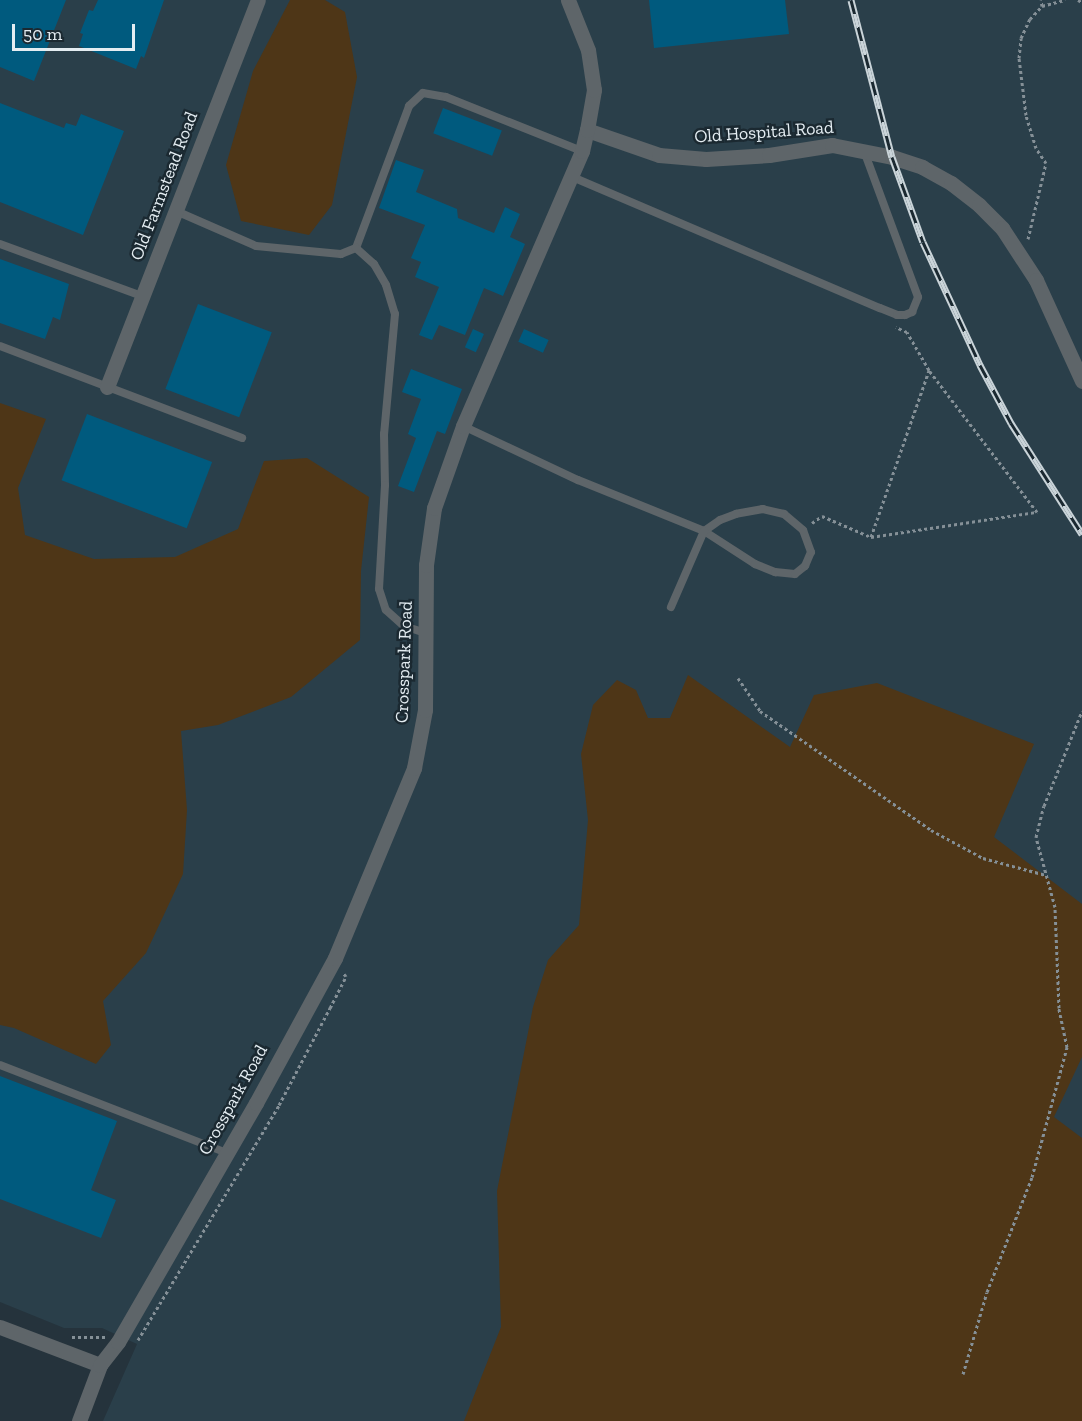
<!DOCTYPE html>
<style>
body{margin:0}
#map{position:relative;width:1082px;height:1421px;overflow:hidden;background:#25333c;font-family:"Zilla Slab",serif}
div>[style]{position:absolute}
.built>*{inset:0;background:#2a3f4a}
.green>*{inset:0;background:#4e3617}
.building>*{inset:0;background:#005a7e;transform-origin:0 0}
.path>*{height:3px;margin-top:-1.5px;transform-origin:0;background:repeating-linear-gradient(90deg,#859097 0 3px,transparent 0 6px)}
.service>*{height:8px;margin:-4px;padding:0 4px;transform-origin:4px;border-radius:4px;background:#5e6569}
.minor>*{height:15px;margin:-7.5px;padding:0 7.5px;transform-origin:7.5px;border-radius:7.5px;background:#5e6569}
.rail>*{height:7px;margin-top:-3.5px;transform-origin:0;background:repeating-linear-gradient(90deg,#1b2931 0 14px,#cad4d9 0 28px);box-sizing:border-box;border-block:2px solid #cad4d9}
span{translate:-50% -50%;white-space:nowrap;text-align:center;line-height:1.15;-webkit-text-stroke:5px #1b2931;paint-order:stroke}
.street-label{font-size:18px;color:#e4edf2}
.scale{position:absolute;left:12px;top:24px;width:123px;height:27px;box-sizing:border-box;border:3px solid #e4edf2;border-top:0;padding-left:8px;font-size:18px;line-height:21px;white-space:nowrap;color:#e4edf2;-webkit-text-stroke:4px #1b2931;paint-order:stroke}
</style>
<div id="map">
<div class="built">
<i style="clip-path:polygon(0 0,1082px 0,1082px 1421px,103px 1421px,137px 1344px,102px 1328px,64px 1328px,0 1302px)"></i>
</div>
<div class="green">
<i style="clip-path:polygon(290px 0,325px 0,345px 12px,357px 77px,332px 205px,309px 235px,241px 221px,226px 165px,253px 71px)"></i>
<i style="clip-path:polygon(0 403px,46px 419px,18px 488px,25px 535px,94px 559px,175px 557px,238px 529px,264px 461px,307px 458px,369px 497px,361px 571px,360px 640px,291px 697px,218px 725px,181px 731px,187px 810px,183px 874px,146px 953px,103px 1001px,111px 1045px,96px 1064px,14px 1028px,0 1025px)"></i>
<i style="clip-path:polygon(688px 675px,790px 747px,814px 695px,877px 683px,1034px 744px,994px 837px,1082px 904px,1082px 1057px,1054px 1117px,1082px 1138px,1082px 1421px,464px 1421px,501px 1327px,497px 1191px,533px 1007px,548px 960px,579px 925px,588px 820px,581px 754px,593px 705px,617px 680px,636px 690px,648px 718px,670px 718px)"></i>
</div>
<div class="building">
<i style="clip-path:polygon(0 0,66px 0,34px 81px,0 67px)"></i>
<i style="clip-path:polygon(98px 0,164px 0,144px 58px,141px 56px,136px 69px,79px 46px,83px 34px,80px 33px,89px 10px,93px 11px)"></i>
<i style="clip-path:polygon(649px 0,785px 0,789px 34px,654px 48px)"></i>
<i style="clip-path:polygon(0 103px,64px 128px,66px 123px,76px 126px,81px 114px,124px 131px,83px 235px,0 202px)"></i>
<i style="left:443px;top:108px;width:63px;height:27px;rotate:21deg"></i>
<i style="clip-path:polygon(396px 160px,424px 170px,416px 192px,457px 209px,458px 218px,494px 233px,505px 207px,520px 214px,510px 237px,525px 244px,503px 296px,484px 288px,465px 335px,439px 325px,432px 340px,419px 335px,439px 287px,415px 277px,421px 262px,411px 258px,425px 225px,379px 208px)"></i>
<i style="clip-path:polygon(0 259px,69px 284px,60px 320px,53px 317px,45px 339px,0 323px)"></i>
<i style="left:198px;top:304px;width:79px;height:91px;rotate:21deg"></i>
<i style="left:473px;top:329px;width:12px;height:20px;rotate:24deg"></i>
<i style="left:524px;top:329px;width:27px;height:14px;rotate:24deg"></i>
<i style="clip-path:polygon(411px 369px,462px 389px,445px 434px,437px 431px,414px 492px,398px 486px,416px 438px,408px 434px,421px 399px,402px 392px)"></i>
<i style="left:87px;top:414px;width:134px;height:71px;rotate:21deg"></i>
<i style="clip-path:polygon(0 1076px,117px 1121px,91px 1190px,116px 1200px,101px 1238px,0 1199px)"></i>
</div>
<div class="path">
<i style="left:1078px;top:0;width:4px;rotate:27deg"></i>
<i style="left:1042px;top:6px;width:24px;rotate:-15deg"></i>
<i style="left:1028px;top:239px;width:78px;rotate:-76.7deg"></i>
<i style="left:1046px;top:163px;width:18px;rotate:-124deg"></i>
<i style="left:1036px;top:148px;width:34px;rotate:-107deg"></i>
<i style="left:1026px;top:115px;width:57px;rotate:-97deg"></i>
<i style="left:1019px;top:58px;width:20px;rotate:-84deg"></i>
<i style="left:1021px;top:38px;width:21px;rotate:-65deg"></i>
<i style="left:1030px;top:19px;width:18px;rotate:-47deg"></i>
<i style="left:1042px;top:6px;width:6px;rotate:-99deg"></i>
<i style="left:812px;top:523px;width:12px;rotate:-35deg"></i>
<i style="left:822px;top:516px;width:53px;rotate:23.2deg"></i>
<i style="left:871px;top:537px;width:177px;rotate:-70.8deg"></i>
<i style="left:929px;top:370px;width:44px;rotate:-120.1deg"></i>
<i style="left:907px;top:332px;width:12px;rotate:-156deg"></i>
<i style="left:871px;top:537px;width:168px;rotate:-8.6deg"></i>
<i style="left:1037px;top:512px;width:178px;rotate:-127.3deg"></i>
<i style="left:738px;top:678px;width:40px;rotate:56deg"></i>
<i style="left:760px;top:711px;width:208px;rotate:34.8deg"></i>
<i style="left:931px;top:830px;width:59px;rotate:28.3deg"></i>
<i style="left:983px;top:858px;width:65px;rotate:15.1deg"></i>
<i style="left:72px;top:1337px;width:33px"></i>
<i style="left:138px;top:1340px;width:274px;rotate:-59deg"></i>
<i style="left:279px;top:1105px;width:110px;rotate:-62.3deg"></i>
<i style="left:330px;top:1008px;width:36px;rotate:-63deg"></i>
<i style="left:346px;top:976px;width:3px;rotate:-135deg"></i>
<i style="left:963px;top:1374px;width:85px;rotate:-73.7deg"></i>
<i style="left:987px;top:1292px;width:123px;rotate:-68.6deg"></i>
<i style="left:1032px;top:1177px;width:135px;rotate:-74.9deg"></i>
<i style="left:1067px;top:1047px;width:40px;rotate:-102deg"></i>
<i style="left:1059px;top:1008px;width:101px;rotate:-92.3deg"></i>
<i style="left:1055px;top:907px;width:73px;rotate:-105.2deg"></i>
<i style="left:1036px;top:837px;width:32px;rotate:-76deg"></i>
<i style="left:1044px;top:806px;width:102px;rotate:-68.2deg"></i>
</div>
<div class="service">
<i style="left:570px;top:176px;width:337px;rotate:23.1deg"></i>
<i style="left:880px;top:308px;width:18px;rotate:22deg"></i>
<i style="left:897px;top:315px;width:8px"></i>
<i style="left:905px;top:315px;width:8px;rotate:-23deg"></i>
<i style="left:912px;top:312px;width:16px;rotate:-68deg"></i>
<i style="left:918px;top:297px;width:156px;rotate:-110.3deg"></i>
<i style="left:176px;top:211px;width:87px;rotate:23.6deg"></i>
<i style="left:256px;top:246px;width:85px;rotate:5.4deg"></i>
<i style="left:341px;top:254px;width:16px;rotate:-22deg"></i>
<i style="left:356px;top:248px;width:152px;rotate:-69.5deg"></i>
<i style="left:409px;top:106px;width:19px;rotate:-43deg"></i>
<i style="left:423px;top:93px;width:23px;rotate:10deg"></i>
<i style="left:446px;top:97px;width:146px;rotate:21.7deg"></i>
<i style="left:0;top:244px;width:151px;rotate:20.1deg"></i>
<i style="left:356px;top:248px;width:24px;rotate:42deg"></i>
<i style="left:374px;top:264px;width:24px;rotate:60deg"></i>
<i style="left:386px;top:285px;width:30px;rotate:73deg"></i>
<i style="left:395px;top:314px;width:121px;rotate:95.2deg"></i>
<i style="left:384px;top:434px;width:51px;rotate:88.9deg"></i>
<i style="left:385px;top:485px;width:104px;rotate:93.3deg"></i>
<i style="left:379px;top:589px;width:22px;rotate:72deg"></i>
<i style="left:386px;top:610px;width:24px;rotate:42deg"></i>
<i style="left:404px;top:626px;width:23px;rotate:18deg"></i>
<i style="left:0;top:346px;width:259px;rotate:20.8deg"></i>
<i style="left:463px;top:426px;width:127px;rotate:25.2deg"></i>
<i style="left:578px;top:480px;width:136px;rotate:22deg"></i>
<i style="left:704px;top:531px;width:61px;rotate:32.9deg"></i>
<i style="left:755px;top:564px;width:22px;rotate:22deg"></i>
<i style="left:775px;top:572px;width:20px;rotate:6deg"></i>
<i style="left:795px;top:574px;width:13px;rotate:-39deg"></i>
<i style="left:805px;top:566px;width:15px;rotate:-67deg"></i>
<i style="left:811px;top:552px;width:23px;rotate:-110deg"></i>
<i style="left:803px;top:530px;width:25px;rotate:-140deg"></i>
<i style="left:784px;top:514px;width:22px;rotate:-167deg"></i>
<i style="left:763px;top:509px;width:27px;rotate:170deg"></i>
<i style="left:736px;top:514px;width:17px;rotate:159deg"></i>
<i style="left:720px;top:520px;width:19px;rotate:145deg"></i>
<i style="left:704px;top:531px;width:83px;rotate:113.5deg"></i>
<i style="left:0;top:1065px;width:243px;rotate:21.2deg"></i>
</div>
<div class="minor">
<i style="left:587px;top:130px;width:76px;rotate:19.1deg"></i>
<i style="left:659px;top:155px;width:47px;rotate:4.9deg"></i>
<i style="left:706px;top:159px;width:63px;rotate:-3.6deg"></i>
<i style="left:769px;top:155px;width:64px;rotate:-9deg"></i>
<i style="left:832px;top:145px;width:61px;rotate:11.3deg"></i>
<i style="left:892px;top:157px;width:32px;rotate:18deg"></i>
<i style="left:922px;top:167px;width:33px;rotate:29deg"></i>
<i style="left:951px;top:183px;width:36px;rotate:38deg"></i>
<i style="left:979px;top:205px;width:33px;rotate:45deg"></i>
<i style="left:1002px;top:228px;width:62px;rotate:56.8deg"></i>
<i style="left:1036px;top:280px;width:111px;rotate:65.5deg"></i>
<i style="left:107px;top:387px;width:415px;rotate:-68.7deg"></i>
<i style="left:0;top:1327px;width:107px;rotate:20.8deg"></i>
<i style="left:79px;top:1421px;width:60px;rotate:-69.4deg"></i>
<i style="left:100px;top:1365px;width:29px;rotate:-52deg"></i>
<i style="left:118px;top:1342px;width:276px;rotate:-60deg"></i>
<i style="left:256px;top:1103px;width:165px;rotate:-61.4deg"></i>
<i style="left:335px;top:958px;width:206px;rotate:-67.4deg"></i>
<i style="left:414px;top:768px;width:59px;rotate:-79.3deg"></i>
<i style="left:425px;top:710px;width:145px;rotate:-89.6deg"></i>
<i style="left:426px;top:565px;width:58px;rotate:-82deg"></i>
<i style="left:434px;top:508px;width:87px;rotate:-70.5deg"></i>
<i style="left:463px;top:426px;width:300px;rotate:-66.6deg"></i>
<i style="left:582px;top:151px;width:22px;rotate:-77deg"></i>
<i style="left:587px;top:130px;width:41px;rotate:-80.1deg"></i>
<i style="left:594px;top:90px;width:40px;rotate:-98.5deg"></i>
<i style="left:588px;top:50px;width:54px;rotate:-111.8deg"></i>
</div>
<div class="rail">
<i style="left:851px;top:0;width:162px;rotate:75.4deg"></i>
<i style="left:892px;top:157px;width:90px;rotate:70deg"></i>
<i style="left:923px;top:242px;width:136px;rotate:65.1deg"></i>
<i style="left:980px;top:365px;width:66px;rotate:61.9deg"></i>
<i style="left:1011px;top:423px;width:132px;rotate:57.4deg"></i>
</div>
<div class="street-label">
<span style="left:764px;top:132px;rotate:-4deg">Old Hospital Road</span>
<span style="left:164px;top:186px;rotate:-69deg">Old Farmstead Road</span>
<span style="left:404px;top:662px;rotate:-88deg">Crosspark Road</span>
<span style="left:233px;top:1100px;rotate:-61deg">Crosspark Road</span>
</div>
<div class="scale">50 m</div>
</div>
